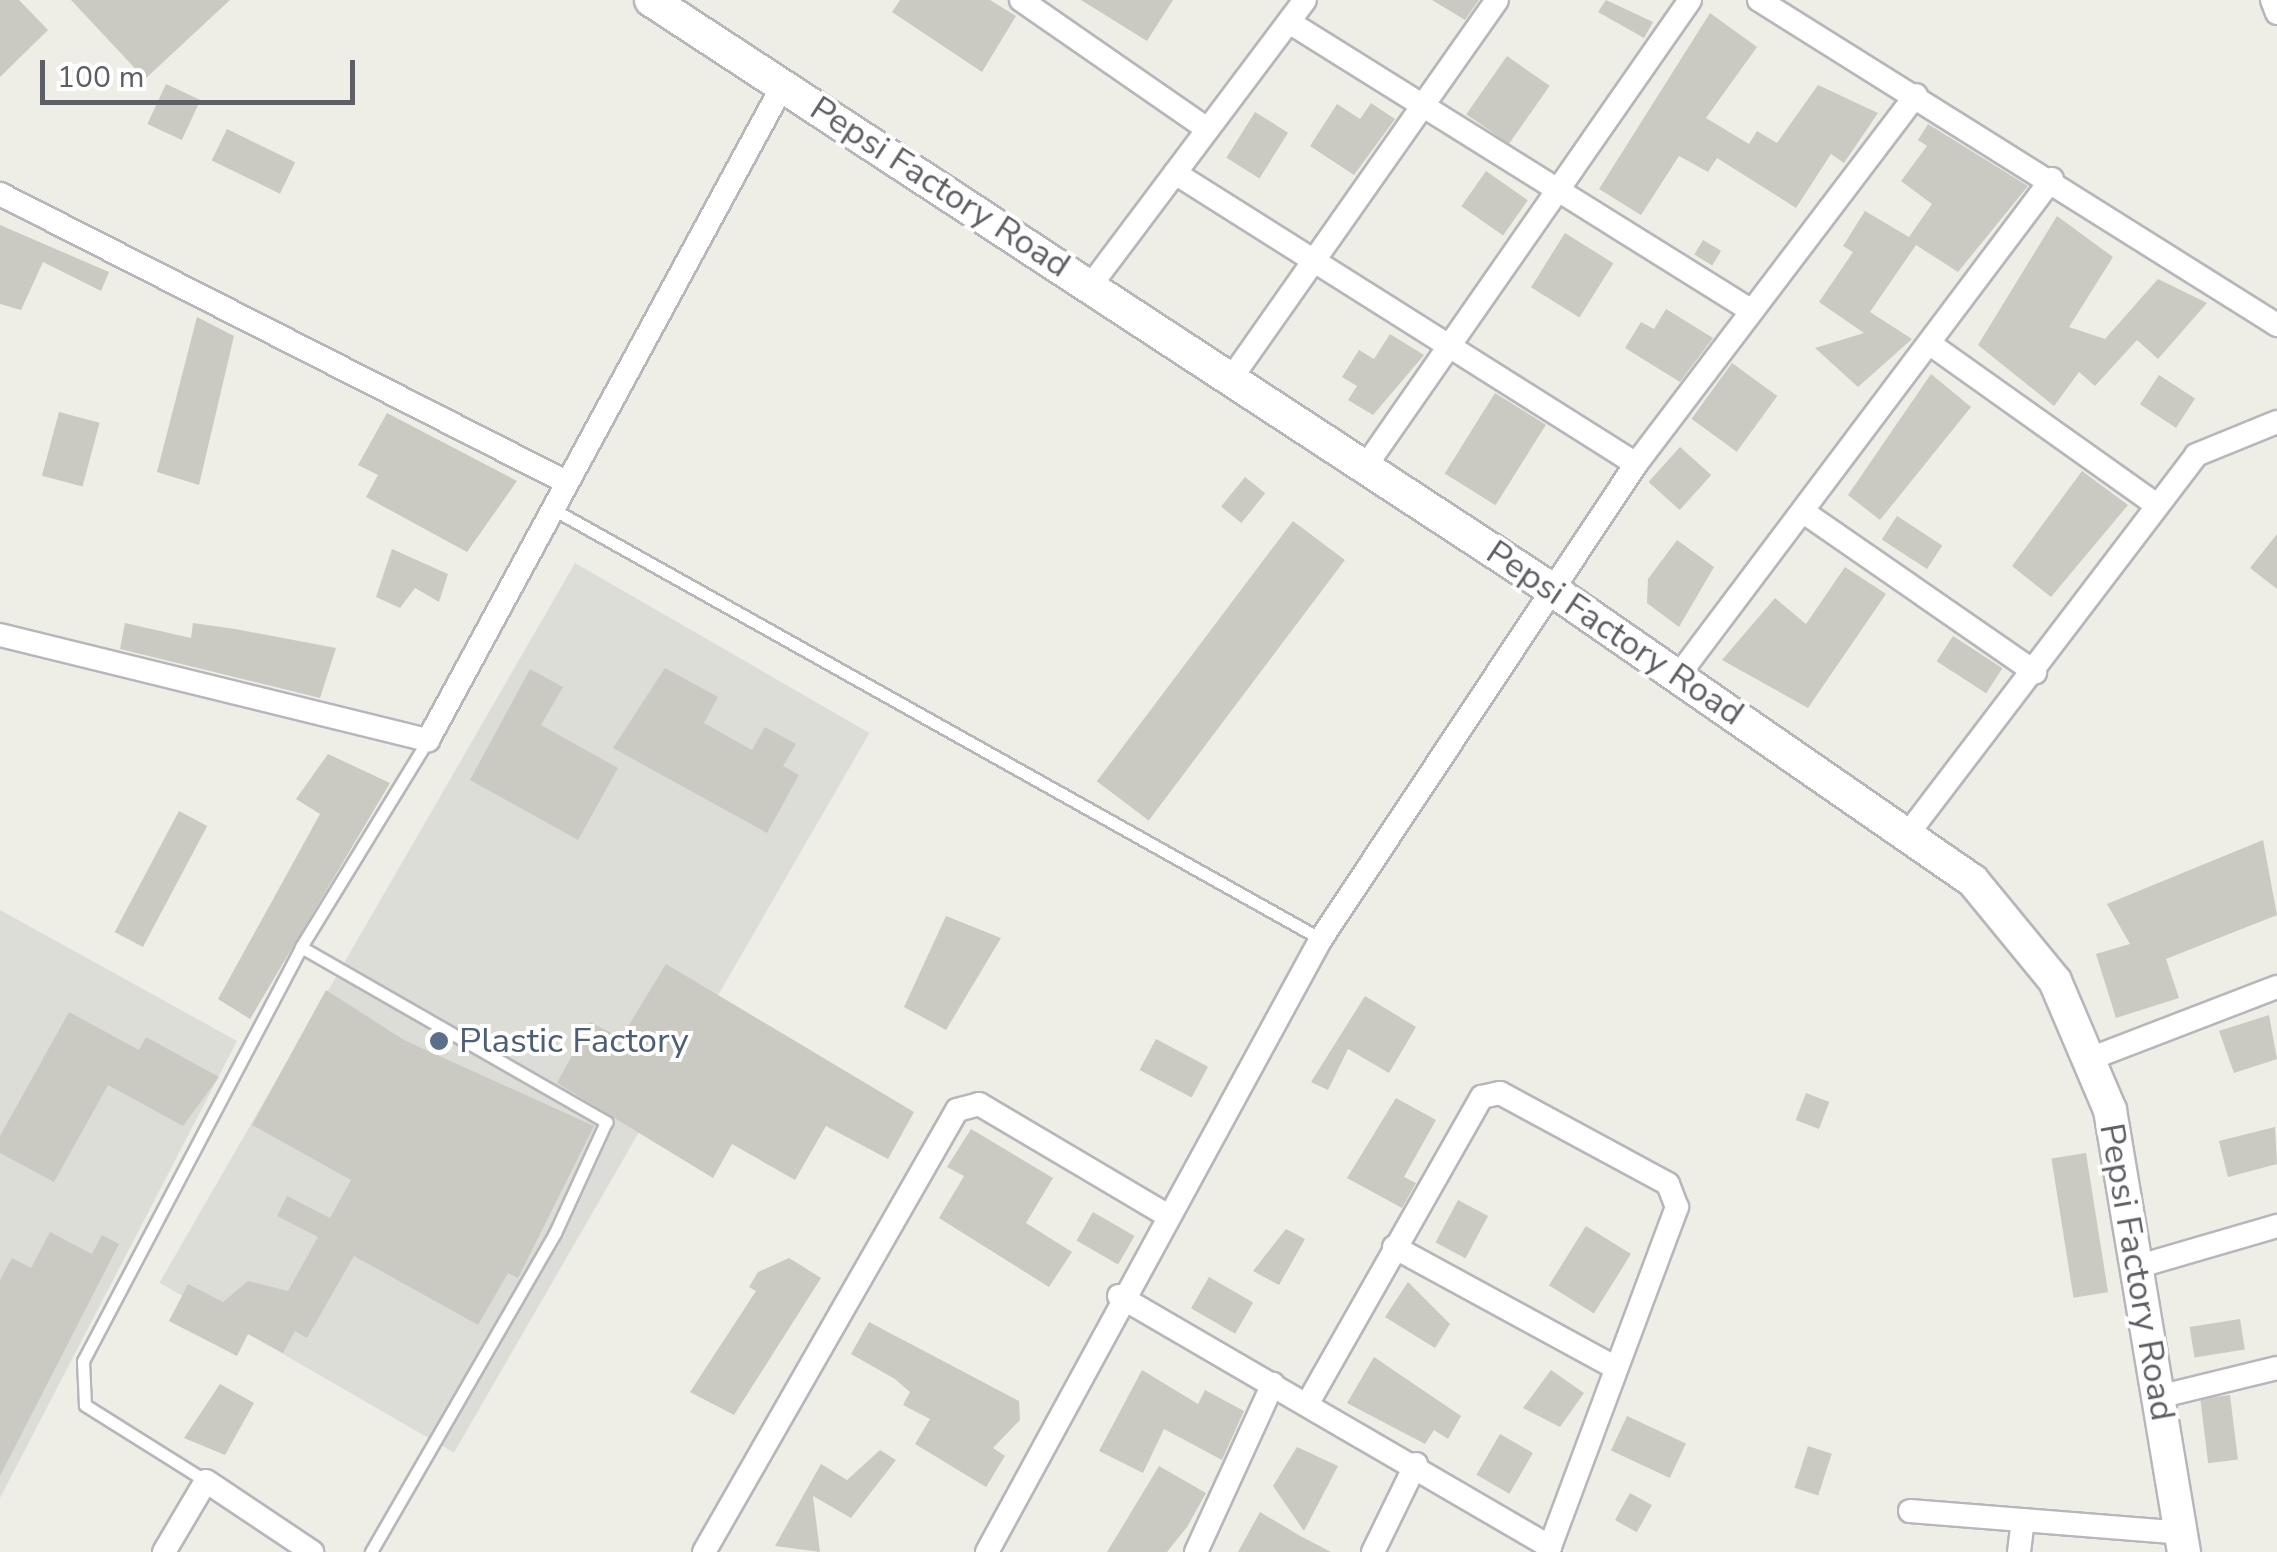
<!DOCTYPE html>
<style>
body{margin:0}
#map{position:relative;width:2277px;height:1552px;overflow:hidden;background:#eeeee6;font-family:"Nunito Sans",sans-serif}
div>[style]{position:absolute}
.industrial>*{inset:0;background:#ddddd8;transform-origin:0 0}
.building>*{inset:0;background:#cacac2;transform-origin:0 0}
.roads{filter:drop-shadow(2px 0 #b6b6bb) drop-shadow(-2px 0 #b6b6bb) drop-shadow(0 2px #b6b6bb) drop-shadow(0 -2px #b6b6bb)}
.lane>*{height:11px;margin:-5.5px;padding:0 5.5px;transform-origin:5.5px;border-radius:5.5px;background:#fff}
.street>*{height:22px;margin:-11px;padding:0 11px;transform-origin:11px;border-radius:11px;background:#fff}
.secondary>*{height:32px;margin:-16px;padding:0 16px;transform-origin:16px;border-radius:16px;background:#fff}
.dots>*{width:28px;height:28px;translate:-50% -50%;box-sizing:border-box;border:5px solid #fff;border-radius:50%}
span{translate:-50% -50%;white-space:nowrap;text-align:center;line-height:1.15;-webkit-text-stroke:8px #fff;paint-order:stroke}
.street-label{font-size:35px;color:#5e5f65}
.service-label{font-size:35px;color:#4e5e75}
.left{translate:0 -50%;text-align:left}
.scale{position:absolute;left:40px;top:60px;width:315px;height:45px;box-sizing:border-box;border:5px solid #5e5f65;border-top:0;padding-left:12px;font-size:30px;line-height:35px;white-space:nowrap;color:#5e5f65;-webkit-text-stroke:8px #fff;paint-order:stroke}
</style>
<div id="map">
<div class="industrial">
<i style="left:575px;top:563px;width:340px;height:831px;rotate:30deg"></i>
<i style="clip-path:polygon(0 910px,237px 1041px,0 1498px)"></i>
</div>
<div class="building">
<i style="clip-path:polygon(0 0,19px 0,48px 30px,0 77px)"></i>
<i style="clip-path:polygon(71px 0,230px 0,145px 79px)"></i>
<i style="clip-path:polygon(900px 0,990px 0,1016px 16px,982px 72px,892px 12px)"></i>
<i style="clip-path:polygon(1081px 0,1173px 0,1147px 41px)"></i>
<i style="clip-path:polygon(1432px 0,1479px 0,1465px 20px)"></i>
<i style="clip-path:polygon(1606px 0,1653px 22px,1644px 38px,1598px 12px)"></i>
<i style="clip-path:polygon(1710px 13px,1757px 47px,1706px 118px,1749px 144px,1757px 131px,1777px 143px,1818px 85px,1878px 113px,1844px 163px,1831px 154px,1796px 208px,1717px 158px,1708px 172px,1679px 156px,1641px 215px,1599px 189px)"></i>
<i style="left:1507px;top:56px;width:52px;height:71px;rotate:35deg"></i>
<i style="left:166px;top:84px;width:38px;height:44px;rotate:25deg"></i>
<i style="clip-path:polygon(1371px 103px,1395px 119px,1354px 175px,1310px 146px,1337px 104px,1360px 119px)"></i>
<i style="left:1255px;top:112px;width:39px;height:54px;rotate:32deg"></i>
<i style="clip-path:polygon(1928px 124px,2028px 186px,1958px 272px,1916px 245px,1870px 312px,1912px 339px,1858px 387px,1815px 348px,1864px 333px,1819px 302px,1853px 252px,1843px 246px,1865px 211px,1909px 237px,1932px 204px,1901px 181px,1927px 146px,1918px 140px)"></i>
<i style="left:227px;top:129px;width:76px;height:35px;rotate:26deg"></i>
<i style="left:1486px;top:171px;width:51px;height:43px;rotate:35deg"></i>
<i style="clip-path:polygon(2057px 216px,2113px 257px,2069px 327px,2105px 339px,2158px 279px,2207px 303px,2158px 359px,2137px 340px,2095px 386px,2079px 372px,2054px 406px,1978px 345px)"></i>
<i style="clip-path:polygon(0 225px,109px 272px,101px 291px,43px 262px,21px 310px,0 304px)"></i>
<i style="left:1565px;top:233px;width:57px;height:64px;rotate:32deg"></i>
<i style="left:1703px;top:240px;width:21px;height:17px;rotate:31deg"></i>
<i style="clip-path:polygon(1666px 309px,1713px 338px,1680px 382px,1625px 348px,1641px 322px,1654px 329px)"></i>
<i style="clip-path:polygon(197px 317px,234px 336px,199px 485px,157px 472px)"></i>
<i style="clip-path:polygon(1390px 334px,1424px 355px,1373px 415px,1348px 400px,1357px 386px,1342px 377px,1359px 350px,1374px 359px)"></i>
<i style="left:1732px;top:363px;width:56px;height:69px;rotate:36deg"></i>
<i style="clip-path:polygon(1931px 374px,1971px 407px,1880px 520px,1848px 495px)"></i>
<i style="left:2159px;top:375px;width:43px;height:35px;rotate:33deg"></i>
<i style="left:1495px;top:393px;width:60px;height:95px;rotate:32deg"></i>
<i style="left:59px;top:412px;width:42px;height:66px;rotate:15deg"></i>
<i style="clip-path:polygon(387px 413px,517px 481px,467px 552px,366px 497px,378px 475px,358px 465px)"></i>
<i style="left:1680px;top:447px;width:42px;height:47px;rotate:42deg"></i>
<i style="clip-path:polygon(2082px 471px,2128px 505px,2051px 597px,2012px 566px)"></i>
<i style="left:1245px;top:477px;width:26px;height:38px;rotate:39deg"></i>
<i style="left:1897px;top:516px;width:54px;height:28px;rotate:33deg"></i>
<i style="left:1293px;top:521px;width:65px;height:326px;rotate:37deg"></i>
<i style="clip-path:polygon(2277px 534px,2277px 589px,2250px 568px)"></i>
<i style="clip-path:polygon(1677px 540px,1714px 567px,1679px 627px,1647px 603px,1648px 579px)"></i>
<i style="clip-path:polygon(392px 549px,448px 574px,439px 602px,415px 588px,400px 608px,376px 597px)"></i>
<i style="clip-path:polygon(1845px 567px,1886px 594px,1808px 708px,1722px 660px,1775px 598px,1806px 624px)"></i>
<i style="clip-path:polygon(125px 623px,191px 638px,193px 623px,235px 629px,336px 648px,320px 698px,120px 649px)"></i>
<i style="left:1953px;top:636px;width:59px;height:30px;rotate:33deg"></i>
<i style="clip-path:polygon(665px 668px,718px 697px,704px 723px,752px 750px,765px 727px,796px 744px,783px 766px,799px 775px,767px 833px,613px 748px)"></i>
<i style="clip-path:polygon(530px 669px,563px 687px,541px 725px,618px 768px,578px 840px,470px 780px)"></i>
<i style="clip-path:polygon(328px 754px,390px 783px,250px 1019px,218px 999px,320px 814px,296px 799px)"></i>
<i style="left:179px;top:811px;width:32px;height:137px;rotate:28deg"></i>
<i style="clip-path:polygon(2263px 840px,2277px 915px,2166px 959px,2179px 998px,2116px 1018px,2096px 954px,2130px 944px,2107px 904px)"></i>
<i style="clip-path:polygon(946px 916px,1001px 938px,946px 1030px,904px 1007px)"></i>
<i style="clip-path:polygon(666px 964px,914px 1112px,888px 1159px,826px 1126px,795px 1180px,732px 1144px,713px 1178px,557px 1083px,590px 1022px,621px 1038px)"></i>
<i style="clip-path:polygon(326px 990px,404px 1040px,594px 1126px,518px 1278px,508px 1273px,478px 1325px,354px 1256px,307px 1338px,295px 1331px,283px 1353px,248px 1334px,237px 1356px,169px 1321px,188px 1284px,223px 1302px,248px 1281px,288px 1291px,318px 1237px,277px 1216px,287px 1196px,330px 1218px,351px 1180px,252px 1125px)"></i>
<i style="clip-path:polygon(1365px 996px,1416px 1027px,1389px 1073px,1348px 1049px,1328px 1090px,1311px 1082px)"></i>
<i style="clip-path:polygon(69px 1012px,139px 1050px,146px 1037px,219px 1077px,183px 1126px,108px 1085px,54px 1182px,0 1153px,0 1136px)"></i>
<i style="clip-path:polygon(2269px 1015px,2277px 1059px,2234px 1073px,2219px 1031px)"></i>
<i style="left:1156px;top:1039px;width:59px;height:35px;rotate:28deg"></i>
<i style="left:1806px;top:1093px;width:25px;height:29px;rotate:21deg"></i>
<i style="clip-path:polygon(1396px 1098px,1436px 1120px,1404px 1177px,1416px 1183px,1402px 1208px,1347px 1178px)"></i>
<i style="clip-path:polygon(2275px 1127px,2277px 1164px,2228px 1177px,2219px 1141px)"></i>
<i style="clip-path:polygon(971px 1129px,1053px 1178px,1026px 1223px,1072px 1252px,1049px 1287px,939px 1218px,964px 1176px,947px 1167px)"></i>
<i style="left:2086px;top:1153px;width:141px;height:35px;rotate:81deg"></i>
<i style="left:1458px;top:1200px;width:34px;height:48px;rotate:28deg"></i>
<i style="left:1093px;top:1212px;width:48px;height:33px;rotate:30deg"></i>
<i style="left:1586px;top:1226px;width:53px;height:70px;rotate:32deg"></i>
<i style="clip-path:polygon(1286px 1229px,1305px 1239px,1279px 1285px,1253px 1271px)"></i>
<i style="clip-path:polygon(50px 1232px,92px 1254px,102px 1235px,119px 1244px,0 1476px,0 1280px,12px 1258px,31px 1268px)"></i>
<i style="clip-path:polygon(789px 1258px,821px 1278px,734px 1415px,690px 1392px,756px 1291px,749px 1287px,758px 1272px)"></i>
<i style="left:1209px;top:1277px;width:51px;height:36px;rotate:30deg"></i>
<i style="clip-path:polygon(1408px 1282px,1450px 1324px,1435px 1348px,1385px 1317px)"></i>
<i style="left:2240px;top:1319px;width:31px;height:51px;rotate:81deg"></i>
<i style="clip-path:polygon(869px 1322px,1019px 1401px,1020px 1420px,993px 1448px,1005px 1456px,986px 1487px,915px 1444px,930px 1419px,903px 1405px,910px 1392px,895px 1379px,851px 1354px)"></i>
<i style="clip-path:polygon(1374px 1357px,1461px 1416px,1448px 1439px,1434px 1430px,1425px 1444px,1347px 1403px)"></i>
<i style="clip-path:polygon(1142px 1370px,1198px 1404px,1205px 1390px,1244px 1411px,1222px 1460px,1164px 1429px,1143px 1473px,1099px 1451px)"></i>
<i style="clip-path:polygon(1551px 1370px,1584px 1393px,1560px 1427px,1523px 1408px)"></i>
<i style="clip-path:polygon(220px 1384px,254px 1403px,225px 1455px,184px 1438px)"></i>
<i style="left:2230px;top:1395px;width:65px;height:30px;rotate:83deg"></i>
<i style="left:1627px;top:1416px;width:65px;height:38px;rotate:25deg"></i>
<i style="left:1500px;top:1434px;width:38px;height:47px;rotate:30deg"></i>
<i style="left:1808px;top:1446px;width:25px;height:44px;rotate:18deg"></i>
<i style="clip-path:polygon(1297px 1447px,1338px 1466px,1304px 1531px,1273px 1486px)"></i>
<i style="clip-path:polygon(880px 1450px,896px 1460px,851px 1518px,813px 1496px,820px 1552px,775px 1546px,821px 1464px,847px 1480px)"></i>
<i style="clip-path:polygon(1159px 1466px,1206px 1493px,1187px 1527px,1167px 1552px,1107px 1552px)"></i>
<i style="left:1630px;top:1493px;width:25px;height:31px;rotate:29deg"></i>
<i style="clip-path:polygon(1260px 1512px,1302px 1537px,1331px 1552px,1238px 1552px)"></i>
</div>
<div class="roads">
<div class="lane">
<i style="left:551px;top:508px;width:882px;rotate:29.24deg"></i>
<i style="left:301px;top:947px;width:352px;rotate:29.8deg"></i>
<i style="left:606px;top:1122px;width:122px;rotate:114.7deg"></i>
<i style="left:555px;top:1233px;width:368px;rotate:120deg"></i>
<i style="left:206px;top:1481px;width:143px;rotate:-147.9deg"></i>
<i style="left:85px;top:1405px;width:44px;rotate:-92.6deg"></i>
<i style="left:83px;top:1361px;width:468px;rotate:-62.2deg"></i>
<i style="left:301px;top:947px;width:243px;rotate:-58.5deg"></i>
</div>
<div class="street">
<i style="left:1021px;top:0;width:226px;rotate:34.7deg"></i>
<i style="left:1759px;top:0;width:612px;rotate:32.1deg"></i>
<i style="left:2272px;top:0;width:14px;rotate:69deg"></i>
<i style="left:1289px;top:22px;width:544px;rotate:31.99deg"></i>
<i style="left:1175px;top:173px;width:545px;rotate:32.26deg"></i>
<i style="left:0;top:194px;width:635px;rotate:26.97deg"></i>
<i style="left:1091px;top:285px;width:356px;rotate:-53.1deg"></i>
<i style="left:1933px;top:346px;width:275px;rotate:35.4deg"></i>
<i style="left:1230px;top:380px;width:464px;rotate:-54.9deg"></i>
<i style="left:1365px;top:467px;width:569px;rotate:-55.16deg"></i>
<i style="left:1805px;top:513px;width:280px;rotate:34.7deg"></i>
<i style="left:0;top:635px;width:441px;rotate:13.8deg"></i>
<i style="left:428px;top:740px;width:745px;rotate:-61.54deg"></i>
<i style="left:1678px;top:676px;width:622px;rotate:-53.04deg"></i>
<i style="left:1910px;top:831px;width:472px;rotate:-52.7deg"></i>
<i style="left:2196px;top:455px;width:87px;rotate:-22.2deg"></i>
<i style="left:2092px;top:1058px;width:198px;rotate:-21deg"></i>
<i style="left:1394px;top:1247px;width:253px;rotate:28.6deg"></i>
<i style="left:2136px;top:1267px;width:147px;rotate:-16.2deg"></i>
<i style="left:1119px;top:1296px;width:499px;rotate:30.2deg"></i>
<i style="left:2158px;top:1397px;width:122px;rotate:-13.7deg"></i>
<i style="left:1309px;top:1401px;width:350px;rotate:-60.4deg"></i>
<i style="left:1482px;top:1097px;width:18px;rotate:-13deg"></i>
<i style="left:1500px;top:1093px;width:191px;rotate:28.4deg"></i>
<i style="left:1668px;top:1184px;width:25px;rotate:69deg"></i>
<i style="left:1677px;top:1207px;width:368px;rotate:110.5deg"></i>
<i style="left:1910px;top:1511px;width:272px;rotate:4.6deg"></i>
<i style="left:164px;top:1552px;width:82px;rotate:-59.4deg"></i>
<i style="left:206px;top:1481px;width:128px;rotate:33.8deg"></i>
<i style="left:704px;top:1552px;width:509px;rotate:-60.21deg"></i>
<i style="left:957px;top:1110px;width:23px;rotate:-15deg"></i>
<i style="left:979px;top:1104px;width:216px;rotate:30.6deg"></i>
<i style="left:987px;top:1552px;width:698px;rotate:-61.42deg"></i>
<i style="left:1321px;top:939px;width:570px;rotate:-56.45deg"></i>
<i style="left:1636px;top:464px;width:463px;rotate:-52.8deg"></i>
<i style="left:1196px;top:1552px;width:185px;rotate:-65.4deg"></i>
<i style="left:1373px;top:1552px;width:98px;rotate:-64deg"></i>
<i style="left:2019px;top:1552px;width:32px;rotate:-83deg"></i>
</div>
<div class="secondary">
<i style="left:651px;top:0;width:1076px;rotate:33.2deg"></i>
<i style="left:1551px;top:589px;width:513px;rotate:34.68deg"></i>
<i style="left:1973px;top:881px;width:129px;rotate:50.6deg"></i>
<i style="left:2055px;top:981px;width:140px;rotate:66.9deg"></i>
<i style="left:2110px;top:1110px;width:448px;rotate:80.5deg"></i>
</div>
</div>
<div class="dots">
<i style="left:439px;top:1041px;background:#5c6f8a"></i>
</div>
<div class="street-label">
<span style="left:940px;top:187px;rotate:33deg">Pepsi Factory Road</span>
<span style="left:1615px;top:633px;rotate:34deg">Pepsi Factory Road</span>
<span style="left:2137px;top:1272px;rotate:80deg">Pepsi Factory Road</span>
</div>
<div class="service-label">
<span class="left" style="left:459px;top:1041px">Plastic Factory</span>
</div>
<div class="scale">100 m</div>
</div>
